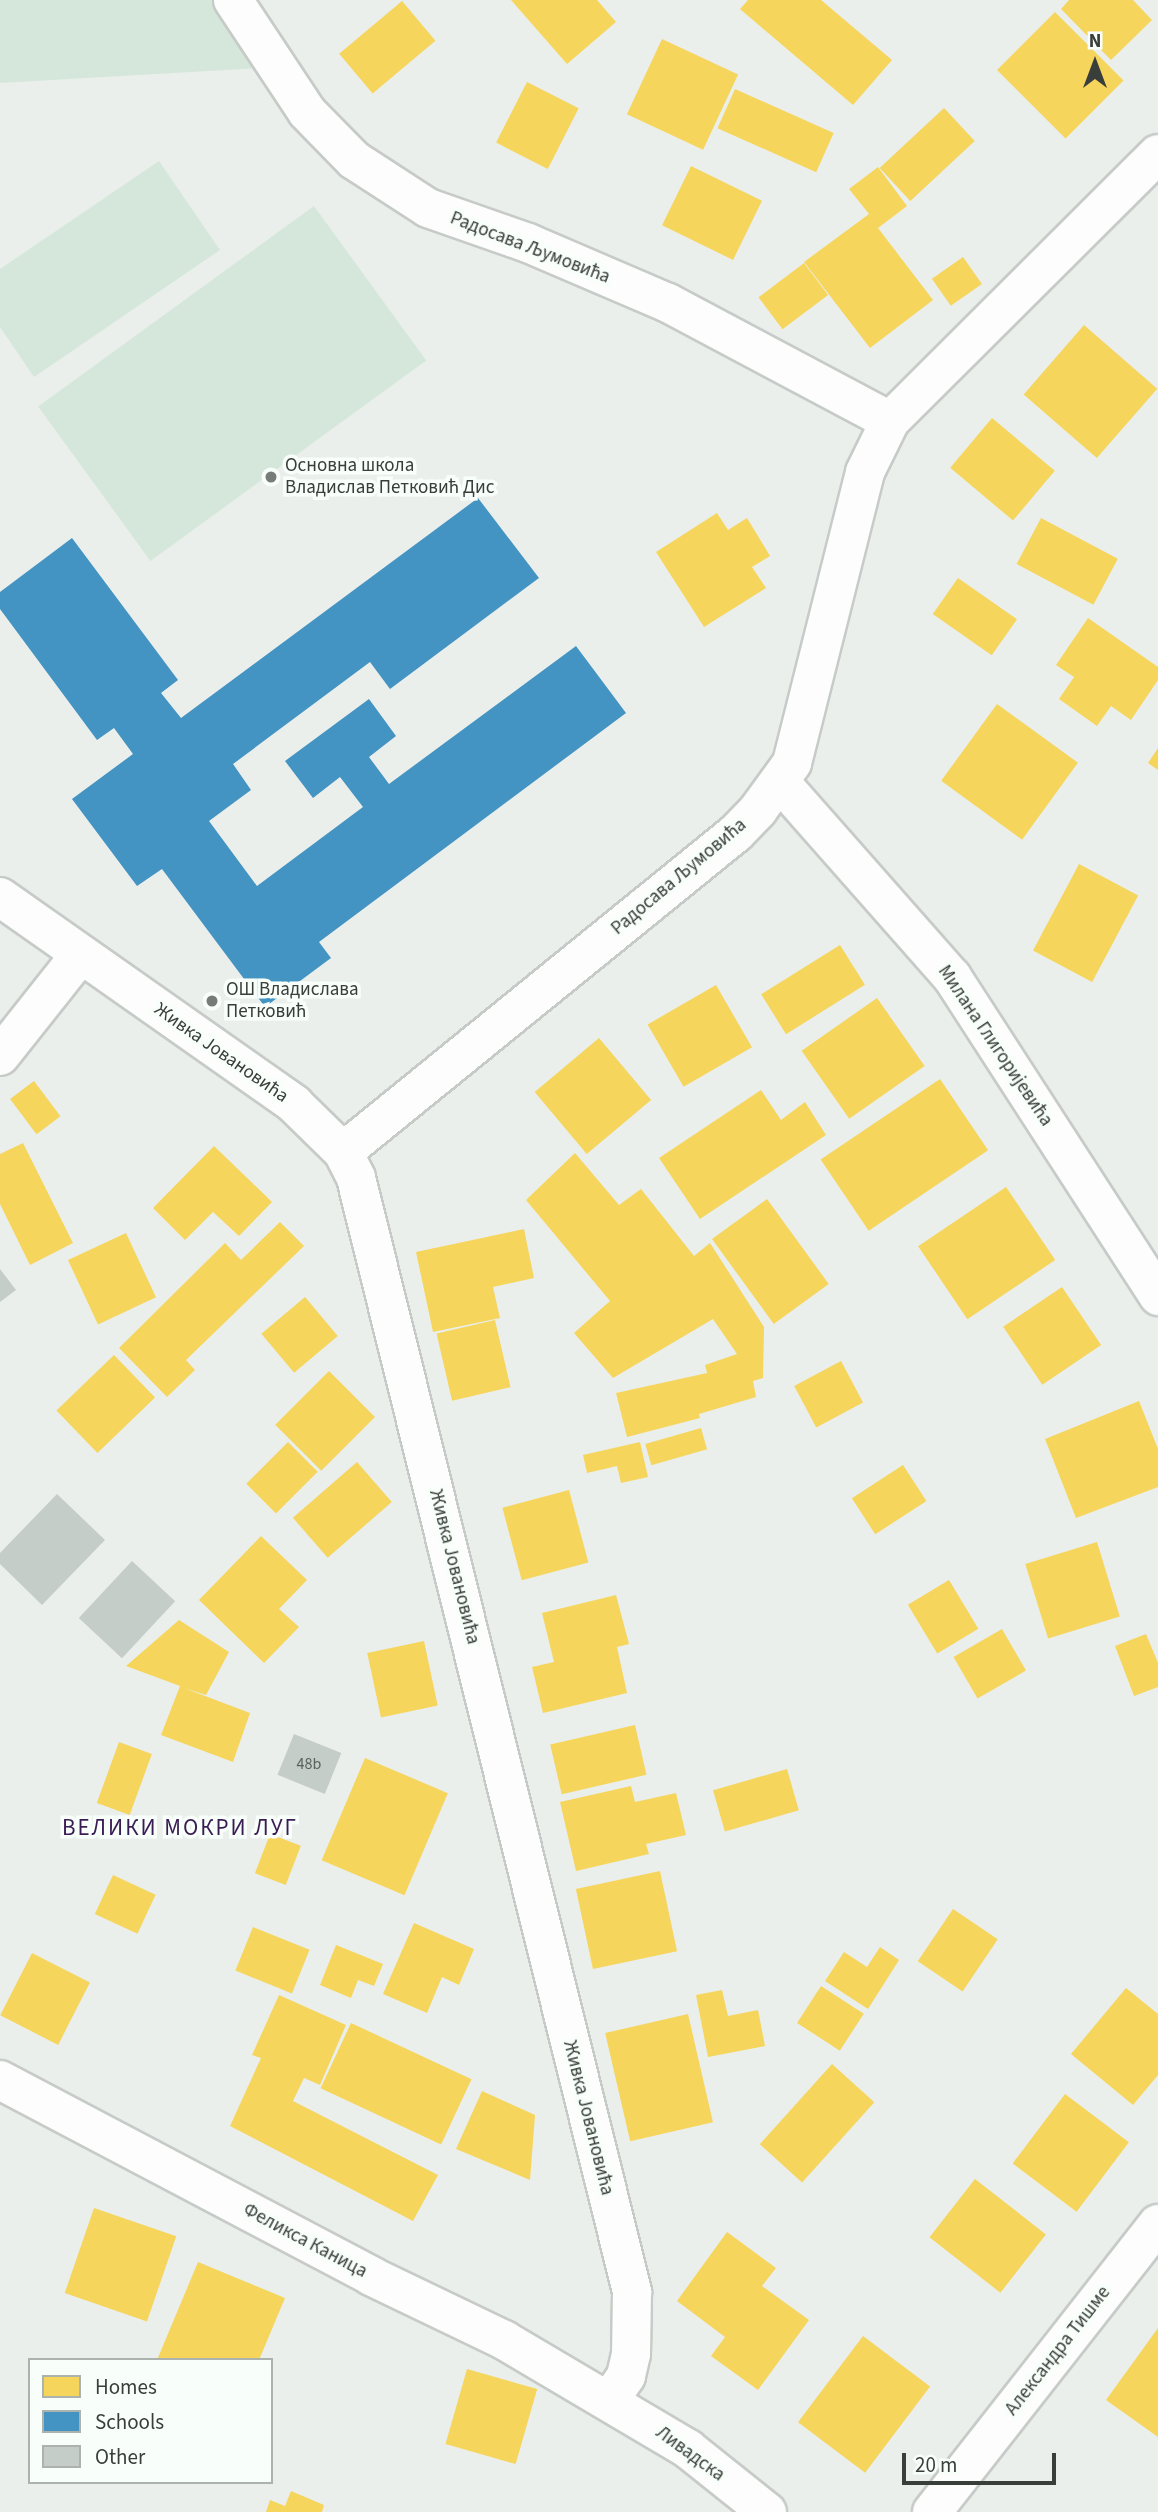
<!DOCTYPE html>
<meta charset="utf-8">
<style>
body{margin:0}
#map{position:relative;width:1158px;height:2512px;overflow:hidden;background:#eaefec;font-family:"Source Sans 3",sans-serif}
div>[style]{position:absolute}
.green>*{inset:0;background:#d5e7da;transform-origin:0 0}
.homes>*{inset:0;background:#f6d55c;transform-origin:0 0}
.schools>*{inset:0;background:#4393c3}
.building>*{inset:0;background:#c5cdc8;transform-origin:0 0}
.roads{filter:drop-shadow(2px 0 #c7cbc8) drop-shadow(-2px 0 #c7cbc8) drop-shadow(0 2px #c7cbc8) drop-shadow(0 -2px #c7cbc8)}
.minor>*{height:38px;margin:-19px;padding:0 19px;transform-origin:19px;border-radius:19px;background:#fcfdfc}
.dots>*{width:19px;height:19px;translate:-50% -50%;box-sizing:border-box;border:4px solid #f8fffa;border-radius:50%}
span{translate:-50% -50%;white-space:nowrap;text-align:center;line-height:1.15;-webkit-text-stroke:7px #f8fffa;paint-order:stroke}
.number-label{font-size:16px;color:#5c625e}
.number-label span{-webkit-text-stroke-width:0}
.street-label{font-size:19px;color:#393e3b}
.poi-label{font-size:19px;color:#393e3b}
.left{translate:0 -50%;text-align:left}
.quarter-label{font-size:23px;color:#3a1c54;letter-spacing:2px}
.legend{position:absolute;left:28px;top:2358px;width:245px;height:126px;box-sizing:border-box;background:#f8fffa;border:2px solid #acb2ae;margin:0;padding:9px 12px;list-style:none;font-size:21px;color:#393e3b}
.legend li{display:flex;align-items:center;gap:14px;height:35px}
.legend b{width:35px;border:2px solid #acb2ae}
.north{position:absolute;left:1060px;top:28px;width:70px;height:70px;-webkit-text-stroke:5px #f8fffa;paint-order:stroke;rotate:0deg;font-size:19px;font-weight:700;line-height:28px;text-align:center;color:#393e3b}
.north::after{content:'';display:block;margin:auto;width:24px;height:32px;background:#393e3b;clip-path:polygon(50% 0,100% 100%,50% 72%,0 100%)}
.scale{position:absolute;left:902px;top:2453px;width:154px;height:32px;box-sizing:border-box;border:4px solid #393e3b;border-top:0;padding-left:9px;font-size:21px;line-height:24px;white-space:nowrap;color:#393e3b;-webkit-text-stroke:5px #f8fffa;paint-order:stroke}
</style>
<div id="map">
<div class="green">
<i style="clip-path:polygon(0 0,233px 0,277px 67px,0 83px)"></i>
<i style="clip-path:polygon(159px 161px,220px 250px,34px 377px,0 327px,0 269px)"></i>
<i style="left:314px;top:206px;width:191px;height:341px;rotate:54deg"></i>
</div>
<div class="homes">
<i style="clip-path:polygon(511px 0,597px 0,616px 22px,567px 64px)"></i>
<i style="clip-path:polygon(748px 0,821px 0,892px 60px,853px 105px,740px 9px)"></i>
<i style="clip-path:polygon(1069px 0,1133px 0,1152px 20px,1111px 60px,1061px 9px)"></i>
<i style="left:402px;top:1px;width:52px;height:82px;rotate:50deg"></i>
<i style="left:1055px;top:12px;width:97px;height:82px;rotate:45deg"></i>
<i style="left:662px;top:39px;width:84px;height:83px;rotate:25deg"></i>
<i style="left:527px;top:82px;width:58px;height:68px;rotate:27deg"></i>
<i style="left:735px;top:89px;width:108px;height:43px;rotate:24deg"></i>
<i style="left:944px;top:108px;width:45px;height:88px;rotate:47deg"></i>
<i style="left:691px;top:166px;width:79px;height:66px;rotate:26deg"></i>
<i style="clip-path:polygon(878px 167px,907px 206px,878px 228px,933px 300px,870px 348px,804px 262px,869px 214px,849px 189px)"></i>
<i style="left:963px;top:257px;width:33px;height:38px;rotate:55deg"></i>
<i style="left:804px;top:263px;width:40px;height:57px;rotate:53deg"></i>
<i style="left:1084px;top:325px;width:97px;height:92px;rotate:41deg"></i>
<i style="left:992px;top:418px;width:82px;height:65px;rotate:40deg"></i>
<i style="clip-path:polygon(717px 513px,728px 530px,747px 518px,770px 556px,752px 567px,766px 588px,704px 627px,656px 552px)"></i>
<i style="left:1041px;top:518px;width:87px;height:52px;rotate:28deg"></i>
<i style="left:958px;top:578px;width:72px;height:44px;rotate:35deg"></i>
<i style="clip-path:polygon(1088px 618px,1158px 667px,1158px 680px,1131px 720px,1111px 706px,1097px 726px,1059px 699px,1074px 677px,1056px 665px)"></i>
<i style="left:997px;top:704px;width:100px;height:95px;rotate:36deg"></i>
<i style="clip-path:polygon(1158px 748px,1158px 770px,1148px 763px)"></i>
<i style="left:1079px;top:864px;width:67px;height:98px;rotate:28deg"></i>
<i style="left:840px;top:945px;width:47px;height:93px;rotate:58deg"></i>
<i style="left:716px;top:985px;width:72px;height:79px;rotate:60deg"></i>
<i style="left:877px;top:998px;width:83px;height:92px;rotate:55deg"></i>
<i style="left:599px;top:1038px;width:81px;height:84px;rotate:50deg"></i>
<i style="left:940px;top:1079px;width:86px;height:144px;rotate:56deg"></i>
<i style="left:34px;top:1081px;width:44px;height:30px;rotate:53deg"></i>
<i style="clip-path:polygon(761px 1090px,781px 1120px,805px 1102px,826px 1135px,700px 1219px,659px 1158px)"></i>
<i style="clip-path:polygon(23px 1143px,73px 1243px,30px 1265px,0 1204px,0 1154px)"></i>
<i style="clip-path:polygon(214px 1146px,272px 1202px,239px 1236px,213px 1212px,185px 1240px,153px 1208px)"></i>
<i style="clip-path:polygon(575px 1153px,619px 1205px,641px 1189px,694px 1256px,710px 1243px,764px 1327px,763px 1378px,753px 1381px,756px 1397px,699px 1414px,700px 1418px,627px 1437px,616px 1393px,707px 1373px,705px 1365px,737px 1354px,713px 1319px,613px 1378px,574px 1333px,610px 1301px,526px 1200px)"></i>
<i style="left:1006px;top:1187px;width:88px;height:106px;rotate:56deg"></i>
<i style="left:767px;top:1199px;width:105px;height:68px;rotate:54deg"></i>
<i style="clip-path:polygon(280px 1222px,304px 1246px,186px 1360px,195px 1370px,167px 1397px,119px 1348px,225px 1243px,241px 1260px)"></i>
<i style="clip-path:polygon(524px 1229px,534px 1278px,493px 1287px,500px 1318px,433px 1332px,416px 1252px)"></i>
<i style="left:126px;top:1233px;width:71px;height:64px;rotate:65deg"></i>
<i style="left:1062px;top:1287px;width:70px;height:71px;rotate:56deg"></i>
<i style="left:305px;top:1297px;width:51px;height:57px;rotate:50deg"></i>
<i style="left:495px;top:1320px;width:69px;height:60px;rotate:77deg"></i>
<i style="left:114px;top:1355px;width:59px;height:80px;rotate:46deg"></i>
<i style="left:841px;top:1361px;width:47px;height:53px;rotate:62deg"></i>
<i style="left:329px;top:1371px;width:65px;height:76px;rotate:45deg"></i>
<i style="clip-path:polygon(1139px 1401px,1158px 1449px,1158px 1487px,1076px 1518px,1045px 1439px)"></i>
<i style="left:701px;top:1428px;width:22px;height:58px;rotate:74deg"></i>
<i style="left:288px;top:1442px;width:42px;height:59px;rotate:45deg"></i>
<i style="clip-path:polygon(640px 1442px,648px 1477px,621px 1483px,617px 1466px,587px 1473px,583px 1455px)"></i>
<i style="left:357px;top:1462px;width:53px;height:85px;rotate:49deg"></i>
<i style="left:903px;top:1465px;width:43px;height:61px;rotate:57deg"></i>
<i style="left:569px;top:1490px;width:75px;height:69px;rotate:75deg"></i>
<i style="clip-path:polygon(261px 1536px,307px 1580px,279px 1609px,299px 1627px,264px 1663px,199px 1600px)"></i>
<i style="left:1097px;top:1542px;width:78px;height:75px;rotate:73deg"></i>
<i style="left:949px;top:1580px;width:57px;height:48px;rotate:59deg"></i>
<i style="clip-path:polygon(616px 1595px,629px 1644px,617px 1647px,627px 1693px,543px 1713px,532px 1667px,554px 1662px,542px 1613px)"></i>
<i style="clip-path:polygon(179px 1620px,229px 1652px,206px 1695px,184px 1688px,250px 1713px,233px 1762px,161px 1735px,180px 1686px,126px 1666px)"></i>
<i style="left:1002px;top:1629px;width:48px;height:56px;rotate:60deg"></i>
<i style="clip-path:polygon(1146px 1634px,1158px 1663px,1158px 1687px,1134px 1696px,1115px 1646px)"></i>
<i style="left:424px;top:1641px;width:66px;height:58px;rotate:78deg"></i>
<i style="left:635px;top:1725px;width:51px;height:87px;rotate:77deg"></i>
<i style="left:119px;top:1742px;width:35px;height:65px;rotate:20deg"></i>
<i style="left:365px;top:1758px;width:90px;height:111px;rotate:23deg"></i>
<i style="left:787px;top:1769px;width:43px;height:77px;rotate:74deg"></i>
<i style="clip-path:polygon(631px 1786px,635px 1802px,676px 1793px,686px 1835px,646px 1844px,649px 1854px,576px 1871px,560px 1802px)"></i>
<i style="left:270px;top:1834px;width:33px;height:42px;rotate:21deg"></i>
<i style="left:660px;top:1871px;width:82px;height:86px;rotate:78deg"></i>
<i style="left:113px;top:1875px;width:47px;height:43px;rotate:25deg"></i>
<i style="left:953px;top:1909px;width:54px;height:63px;rotate:34deg"></i>
<i style="clip-path:polygon(414px 1923px,474px 1949px,459px 1985px,442px 1977px,427px 2013px,383px 1994px)"></i>
<i style="left:253px;top:1927px;width:61px;height:47px;rotate:22deg"></i>
<i style="clip-path:polygon(336px 1945px,383px 1964px,374px 1986px,358px 1980px,351px 1998px,320px 1985px)"></i>
<i style="clip-path:polygon(880px 1947px,899px 1960px,868px 2009px,825px 1981px,844px 1952px,867px 1967px)"></i>
<i style="left:32px;top:1953px;width:65px;height:70px;rotate:27deg"></i>
<i style="left:821px;top:1986px;width:51px;height:44px;rotate:33deg"></i>
<i style="clip-path:polygon(1126px 1988px,1158px 2014px,1158px 2075px,1133px 2105px,1071px 2054px)"></i>
<i style="clip-path:polygon(722px 1990px,728px 2016px,758px 2010px,765px 2046px,708px 2057px,696px 1995px)"></i>
<i style="clip-path:polygon(279px 1995px,346px 2025px,320px 2085px,304px 2078px,293px 2101px,438px 2175px,413px 2221px,230px 2126px,261px 2058px,252px 2055px)"></i>
<i style="left:688px;top:2014px;width:111px;height:85px;rotate:77deg"></i>
<i style="left:351px;top:2023px;width:133px;height:72px;rotate:25deg"></i>
<i style="left:832px;top:2064px;width:57px;height:108px;rotate:42deg"></i>
<i style="clip-path:polygon(482px 2091px,535px 2115px,530px 2180px,456px 2149px)"></i>
<i style="left:1065px;top:2094px;width:80px;height:87px;rotate:37deg"></i>
<i style="left:975px;top:2179px;width:90px;height:74px;rotate:38deg"></i>
<i style="left:94px;top:2208px;width:87px;height:90px;rotate:19deg"></i>
<i style="clip-path:polygon(727px 2232px,776px 2268px,762px 2286px,809px 2320px,758px 2390px,711px 2356px,725px 2337px,677px 2301px)"></i>
<i style="clip-path:polygon(198px 2262px,285px 2298px,259px 2360px,157px 2360px)"></i>
<i style="clip-path:polygon(1158px 2328px,1158px 2437px,1106px 2400px)"></i>
<i style="left:863px;top:2336px;width:84px;height:108px;rotate:37deg"></i>
<i style="left:467px;top:2369px;width:73px;height:78px;rotate:16deg"></i>
<i style="clip-path:polygon(291px 2491px,324px 2505px,322px 2512px,266px 2512px,270px 2500px,285px 2506px)"></i>
</div>
<div class="schools">
<i style="clip-path:polygon(478px 498px,539px 578px,390px 689px,370px 662px,233px 764px,251px 790px,209px 821px,257px 886px,363px 807px,340px 777px,313px 798px,285px 761px,369px 699px,396px 736px,369px 757px,389px 784px,576px 646px,626px 713px,319px 942px,331px 958px,265px 1007px,162px 869px,137px 886px,72px 799px,133px 754px,114px 728px,97px 740px,0 609px,0 592px,72px 538px,178px 680px,161px 693px,181px 718px)"></i>
</div>
<div class="building">
<i style="clip-path:polygon(0 1269px,16px 1290px,0 1302px)"></i>
<i style="clip-path:polygon(57px 1494px,105px 1540px,42px 1605px,0 1564px,0 1553px)"></i>
<i style="left:132px;top:1561px;width:59px;height:78px;rotate:43deg"></i>
<i style="left:294px;top:1734px;width:51px;height:44px;rotate:22deg"></i>
</div>
<div class="roads">
<div class="minor">
<i style="left:233px;top:0;width:134px;rotate:56.5deg"></i>
<i style="left:307px;top:112px;width:67px;rotate:45.6deg"></i>
<i style="left:354px;top:160px;width:88px;rotate:33deg"></i>
<i style="left:428px;top:208px;width:106px;rotate:19.3deg"></i>
<i style="left:528px;top:243px;width:152px;rotate:23.2deg"></i>
<i style="left:668px;top:303px;width:251px;rotate:28deg"></i>
<i style="left:780px;top:782px;width:260px;rotate:48.6deg"></i>
<i style="left:952px;top:977px;width:380px;rotate:57.1deg"></i>
<i style="left:0;top:897px;width:360px;rotate:35.1deg"></i>
<i style="left:294px;top:1104px;width:69px;rotate:44.4deg"></i>
<i style="left:343px;top:1152px;width:29px;rotate:63deg"></i>
<i style="left:356px;top:1178px;width:1148px;rotate:76.08deg"></i>
<i style="left:632px;top:2292px;width:62px;rotate:90.9deg"></i>
<i style="left:631px;top:2354px;width:23px;rotate:103deg"></i>
<i style="left:626px;top:2376px;width:29px;rotate:124deg"></i>
<i style="left:0;top:1056px;width:129px;rotate:-51.6deg"></i>
<i style="left:343px;top:1152px;width:506px;rotate:-39.07deg"></i>
<i style="left:736px;top:833px;width:32px;rotate:-46deg"></i>
<i style="left:758px;top:810px;width:58px;rotate:-54.1deg"></i>
<i style="left:792px;top:763px;width:300px;rotate:-75.9deg"></i>
<i style="left:865px;top:472px;width:57px;rotate:-63.9deg"></i>
<i style="left:890px;top:421px;width:378px;rotate:-44.9deg"></i>
<i style="left:0;top:2080px;width:420px;rotate:27.8deg"></i>
<i style="left:371px;top:2276px;width:148px;rotate:25.7deg"></i>
<i style="left:504px;top:2340px;width:214px;rotate:30.6deg"></i>
<i style="left:688px;top:2449px;width:101px;rotate:38.6deg"></i>
<i style="left:932px;top:2512px;width:366px;rotate:-51.9deg"></i>
</div>
</div>
<div class="dots">
<i style="left:271px;top:477px;background:#777c79"></i>
<i style="left:212px;top:1001px;background:#777c79"></i>
</div>
<div class="number-label">
<span style="left:309px;top:1764px">48b</span>
</div>
<div class="street-label">
<span style="left:530px;top:248px;rotate:21deg">Радосава Љумовића</span>
<span style="left:679px;top:877px;rotate:-40deg">Радосава Љумовића</span>
<span style="left:995px;top:1046px;rotate:56deg">Милана Глигоријевића</span>
<span style="left:221px;top:1053px;rotate:35deg">Живка Јовановића</span>
<span style="left:454px;top:1567px;rotate:76deg">Живка Јовановића</span>
<span style="left:588px;top:2118px;rotate:76deg">Живка Јовановића</span>
<span style="left:305px;top:2241px;rotate:28deg">Феликса Каница</span>
<span style="left:1058px;top:2351px;rotate:-52deg">Александра Тишме</span>
<span style="left:690px;top:2454px;rotate:36deg">Ливадска</span>
</div>
<div class="poi-label">
<span class="left" style="left:285px;top:477px">Основна школа<br>Владислав Петковић Дис</span>
<span class="left" style="left:226px;top:1001px">ОШ Владислава<br>Петковић</span>
</div>
<div class="quarter-label">
<span style="left:180px;top:1828px">ВЕЛИКИ МОКРИ ЛУГ</span>
</div>
<ul class="legend">
<li><b style="height:19px;background:#f6d55c"></b>Homes</li>
<li><b style="height:19px;background:#4393c3"></b>Schools</li>
<li><b style="height:19px;background:#c5cdc8"></b>Other</li>
</ul>
<div class="north">N</div>
<div class="scale">20 m</div>
</div>
